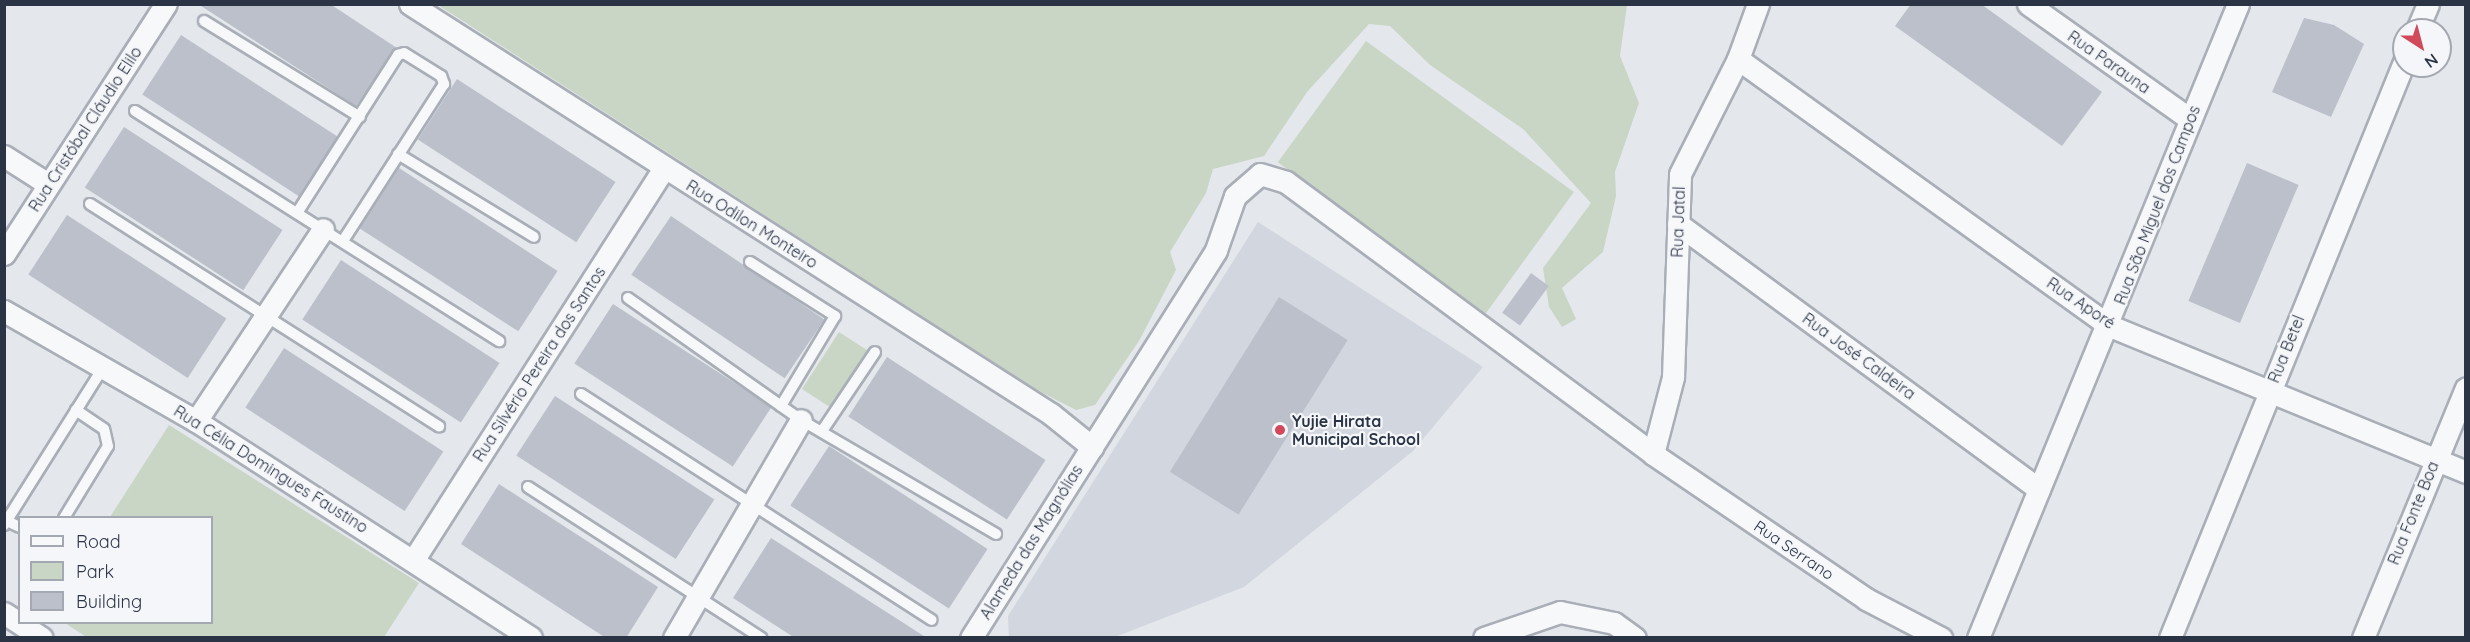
<!DOCTYPE html>
<meta charset="utf-8">
<style>
body{margin:0}
#map{position:relative;width:2470px;height:642px;overflow:hidden;background:#e4e7ec;font-family:Quicksand,sans-serif}
div>[style]{position:absolute}
.built>*{inset:0;background:#d2d6de}
.green>*{inset:0;background:#c9d6c5;transform-origin:0 0}
.building>*{inset:0;background:#bbc0ca;transform-origin:0 0}
.roads{filter:drop-shadow(2px 0 #a9aeb7) drop-shadow(-2px 0 #a9aeb7) drop-shadow(0 2px #a9aeb7) drop-shadow(0 -2px #a9aeb7)}
.service>*{height:10px;margin:-5px;padding:0 5px;transform-origin:5px;border-radius:5px;background:#f7f8fa}
.minor>*{height:21px;margin:-10.5px;padding:0 10.5px;transform-origin:10.5px;border-radius:10.5px;background:#f7f8fa}
.dots>*{width:16px;height:16px;translate:-50% -50%;box-sizing:border-box;border:3px solid #f4f6f9;border-radius:50%}
span{translate:-50% -50%;white-space:nowrap;text-align:center;line-height:1.15;-webkit-text-stroke:4.5px #f4f6f9;paint-order:stroke}
.street-label{font-size:16px;color:#2b3445}
.poi-label{font-size:16px;color:#2b3445;font-weight:700}
.left{translate:0 -50%;text-align:left}
.frame{position:absolute;inset:0;border:6px solid #2b3445;pointer-events:none}
.legend{position:absolute;left:18px;top:516px;width:195px;height:108px;box-sizing:border-box;background:#f4f6f9;border:2px solid #a4a8b1;margin:0;padding:8px 10px;list-style:none;font-size:18px;color:#2b3445}
.legend li{display:flex;align-items:center;gap:12px;height:30px}
.legend b{width:30px;border:2px solid #a4a8b1}
.north{position:absolute;left:2392px;top:18px;width:60px;height:60px;box-sizing:border-box;background:#f4f6f9;border:2px solid #a4a8b1;border-radius:50%;rotate:144deg;font-size:16px;font-weight:700;line-height:24px;text-align:center;color:#2b3445}
.north::after{content:'';display:block;margin:auto;width:21px;height:27px;background:#d1495b;clip-path:polygon(50% 0,100% 100%,50% 72%,0 100%)}
</style>
<div id="map">
<div class="built">
<i style="clip-path:polygon(1258px 222px,1483px 367px,1413px 451px,1244px 587px,1115px 637px,1009px 638px,1008px 616px,1015px 605px)"></i>
</div>
<div class="green">
<i style="clip-path:polygon(438px 5px,1627px 5px,1620px 56px,1639px 103px,1615px 172px,1616px 196px,1603px 252px,1562px 288px,1576px 319px,1562px 327px,1549px 307px,1543px 268px,1591px 203px,1523px 129px,1430px 65px,1390px 26px,1369px 24px,1307px 92px,1264px 156px,1213px 169px,1206px 193px,1170px 252px,1176px 270px,1139px 341px,1095px 405px,1076px 410px,1037px 390px)"></i>
<i style="left:1366px;top:41px;width:257px;height:150px;rotate:36deg"></i>
<i style="left:839px;top:332px;width:35px;height:68px;rotate:33deg"></i>
<i style="clip-path:polygon(169px 425px,419px 583px,384px 637px,88px 638px,65px 623px,212px 622px,212px 518px,110px 517px)"></i>
</div>
<div class="building">
<i style="clip-path:polygon(198px 4px,330px 4px,397px 48px,356px 106px)"></i>
<i style="clip-path:polygon(1911px 4px,1981px 4px,2102px 92px,2062px 146px,1895px 26px)"></i>
<i style="clip-path:polygon(2304px 18px,2334px 25px,2364px 44px,2331px 117px,2272px 92px)"></i>
<i style="left:181px;top:35px;width:187px;height:71px;rotate:33deg"></i>
<i style="left:457px;top:79px;width:189px;height:72px;rotate:33deg"></i>
<i style="left:124px;top:127px;width:189px;height:72px;rotate:33deg"></i>
<i style="left:2247px;top:163px;width:56px;height:150px;rotate:23deg"></i>
<i style="left:399px;top:168px;width:189px;height:72px;rotate:33deg"></i>
<i style="left:67px;top:215px;width:190px;height:71px;rotate:33deg"></i>
<i style="left:671px;top:216px;width:185px;height:71px;rotate:34deg"></i>
<i style="left:341px;top:260px;width:189px;height:71px;rotate:33deg"></i>
<i style="left:1531px;top:273px;width:22px;height:49px;rotate:36deg"></i>
<i style="left:1279px;top:297px;width:81px;height:206px;rotate:32deg"></i>
<i style="left:613px;top:304px;width:189px;height:71px;rotate:33deg"></i>
<i style="left:284px;top:348px;width:190px;height:71px;rotate:33deg"></i>
<i style="left:887px;top:357px;width:189px;height:71px;rotate:33deg"></i>
<i style="left:555px;top:396px;width:190px;height:71px;rotate:33deg"></i>
<i style="left:829px;top:446px;width:189px;height:71px;rotate:33deg"></i>
<i style="clip-path:polygon(499px 484px,658px 587px,626px 638px,606px 638px,461px 544px)"></i>
<i style="clip-path:polygon(771px 538px,927px 638px,795px 638px,733px 598px)"></i>
</div>
<div class="roads">
<div class="service">
<i style="left:204px;top:21px;width:183px;rotate:31.6deg"></i>
<i style="left:135px;top:111px;width:431px;rotate:32.3deg"></i>
<i style="left:398px;top:154px;width:159px;rotate:31.4deg"></i>
<i style="left:90px;top:204px;width:414px;rotate:32.5deg"></i>
<i style="left:297px;top:213px;width:188px;rotate:-57.4deg"></i>
<i style="left:398px;top:55px;width:6px;rotate:-18deg"></i>
<i style="left:404px;top:53px;width:44px;rotate:31.9deg"></i>
<i style="left:441px;top:76px;width:9px;rotate:69deg"></i>
<i style="left:444px;top:84px;width:187px;rotate:122.8deg"></i>
<i style="left:750px;top:262px;width:101px;rotate:32.4deg"></i>
<i style="left:835px;top:316px;width:105px;rotate:121deg"></i>
<i style="left:628px;top:298px;width:212px;rotate:35.2deg"></i>
<i style="left:801px;top:420px;width:226px;rotate:30.3deg"></i>
<i style="left:581px;top:394px;width:417px;rotate:32.8deg"></i>
<i style="left:822px;top:431px;width:95px;rotate:-56.1deg"></i>
<i style="left:528px;top:487px;width:278px;rotate:32.9deg"></i>
<i style="left:64px;top:518px;width:84px;rotate:-58.6deg"></i>
<i style="left:108px;top:446px;width:17px;rotate:-103deg"></i>
<i style="left:104px;top:429px;width:34px;rotate:-146deg"></i>
<i style="left:7px;top:521px;width:14px;rotate:25deg"></i>
<i style="left:4px;top:525px;width:186px;rotate:-57.8deg"></i>
</div>
<div class="minor">
<i style="left:410px;top:4px;width:761px;rotate:32.6deg"></i>
<i style="left:1051px;top:414px;width:53px;rotate:38.8deg"></i>
<i style="left:2028px;top:4px;width:199px;rotate:35.4deg"></i>
<i style="left:2417px;top:30px;width:28px;rotate:-67deg"></i>
<i style="left:1738px;top:59px;width:458px;rotate:35.7deg"></i>
<i style="left:2110px;top:326px;width:385px;rotate:22.3deg"></i>
<i style="left:4px;top:156px;width:52px;rotate:32.5deg"></i>
<i style="left:1678px;top:224px;width:448px;rotate:36.3deg"></i>
<i style="left:4px;top:254px;width:298px;rotate:-57.1deg"></i>
<i style="left:4px;top:311px;width:221px;rotate:29.8deg"></i>
<i style="left:196px;top:421px;width:399px;rotate:32.9deg"></i>
<i style="left:196px;top:421px;width:230px;rotate:-56.5deg"></i>
<i style="left:1653px;top:454px;width:80px;rotate:-75.4deg"></i>
<i style="left:1673px;top:377px;width:203px;rotate:-88deg"></i>
<i style="left:1680px;top:174px;width:129px;rotate:-63.2deg"></i>
<i style="left:1738px;top:59px;width:59px;rotate:-70deg"></i>
<i style="left:414px;top:559px;width:464px;rotate:-57.4deg"></i>
<i style="left:4px;top:613px;width:45px;rotate:33.3deg"></i>
<i style="left:674px;top:638px;width:252px;rotate:-59.8deg"></i>
<i style="left:971px;top:638px;width:459px;rotate:-57.7deg"></i>
<i style="left:1216px;top:250px;width:57px;rotate:-70.6deg"></i>
<i style="left:1235px;top:196px;width:33px;rotate:-41deg"></i>
<i style="left:1260px;top:174px;width:27px;rotate:17deg"></i>
<i style="left:1286px;top:182px;width:457px;rotate:36.5deg"></i>
<i style="left:1653px;top:454px;width:258px;rotate:34.2deg"></i>
<i style="left:1866px;top:599px;width:85px;rotate:27.5deg"></i>
<i style="left:1484px;top:638px;width:80px;rotate:-18.9deg"></i>
<i style="left:1560px;top:612px;width:55px;rotate:11.5deg"></i>
<i style="left:1614px;top:623px;width:26px;rotate:36deg"></i>
<i style="left:1978px;top:638px;width:685px;rotate:-67.7deg"></i>
<i style="left:2170px;top:638px;width:622px;rotate:-67.89deg"></i>
<i style="left:2363px;top:638px;width:270px;rotate:-67.6deg"></i>
</div>
</div>
<div class="dots">
<i style="left:1280px;top:430px;background:#d1495b"></i>
</div>
<div class="street-label">
<span style="left:2109px;top:62px;rotate:35deg">Rua Parauna</span>
<span style="left:85px;top:129px;rotate:-57deg">Rua Cristóbal Cláudio Elilo</span>
<span style="left:2157px;top:205px;rotate:-69deg">Rua São Miguel dos Campos</span>
<span style="left:1678px;top:222px;rotate:-88deg">Rua Jatal</span>
<span style="left:752px;top:224px;rotate:32deg">Rua Odilon Monteiro</span>
<span style="left:2081px;top:303px;rotate:34deg">Rua Aporé</span>
<span style="left:2286px;top:349px;rotate:-68deg">Rua Betel</span>
<span style="left:1859px;top:356px;rotate:36deg">Rua José Caldeira</span>
<span style="left:539px;top:364px;rotate:-57deg">Rua Silvério Pereira dos Santos</span>
<span style="left:271px;top:469px;rotate:32deg">Rua Célia Domingues Faustino</span>
<span style="left:2413px;top:513px;rotate:-68deg">Rua Fonte Boa</span>
<span style="left:1031px;top:542px;rotate:-58deg">Alameda das Magnólias</span>
<span style="left:1794px;top:550px;rotate:34deg">Rua Serrano</span>
</div>
<div class="poi-label">
<span class="left" style="left:1292px;top:430px">Yujie Hirata<br>Municipal School</span>
</div>
<div class="frame"></div>
<ul class="legend">
<li><b style="height:8px;background:#f7f8fa"></b>Road</li>
<li><b style="height:16px;background:#c9d6c5"></b>Park</li>
<li><b style="height:16px;background:#bbc0ca"></b>Building</li>
</ul>
<div class="north">N</div>
</div>
